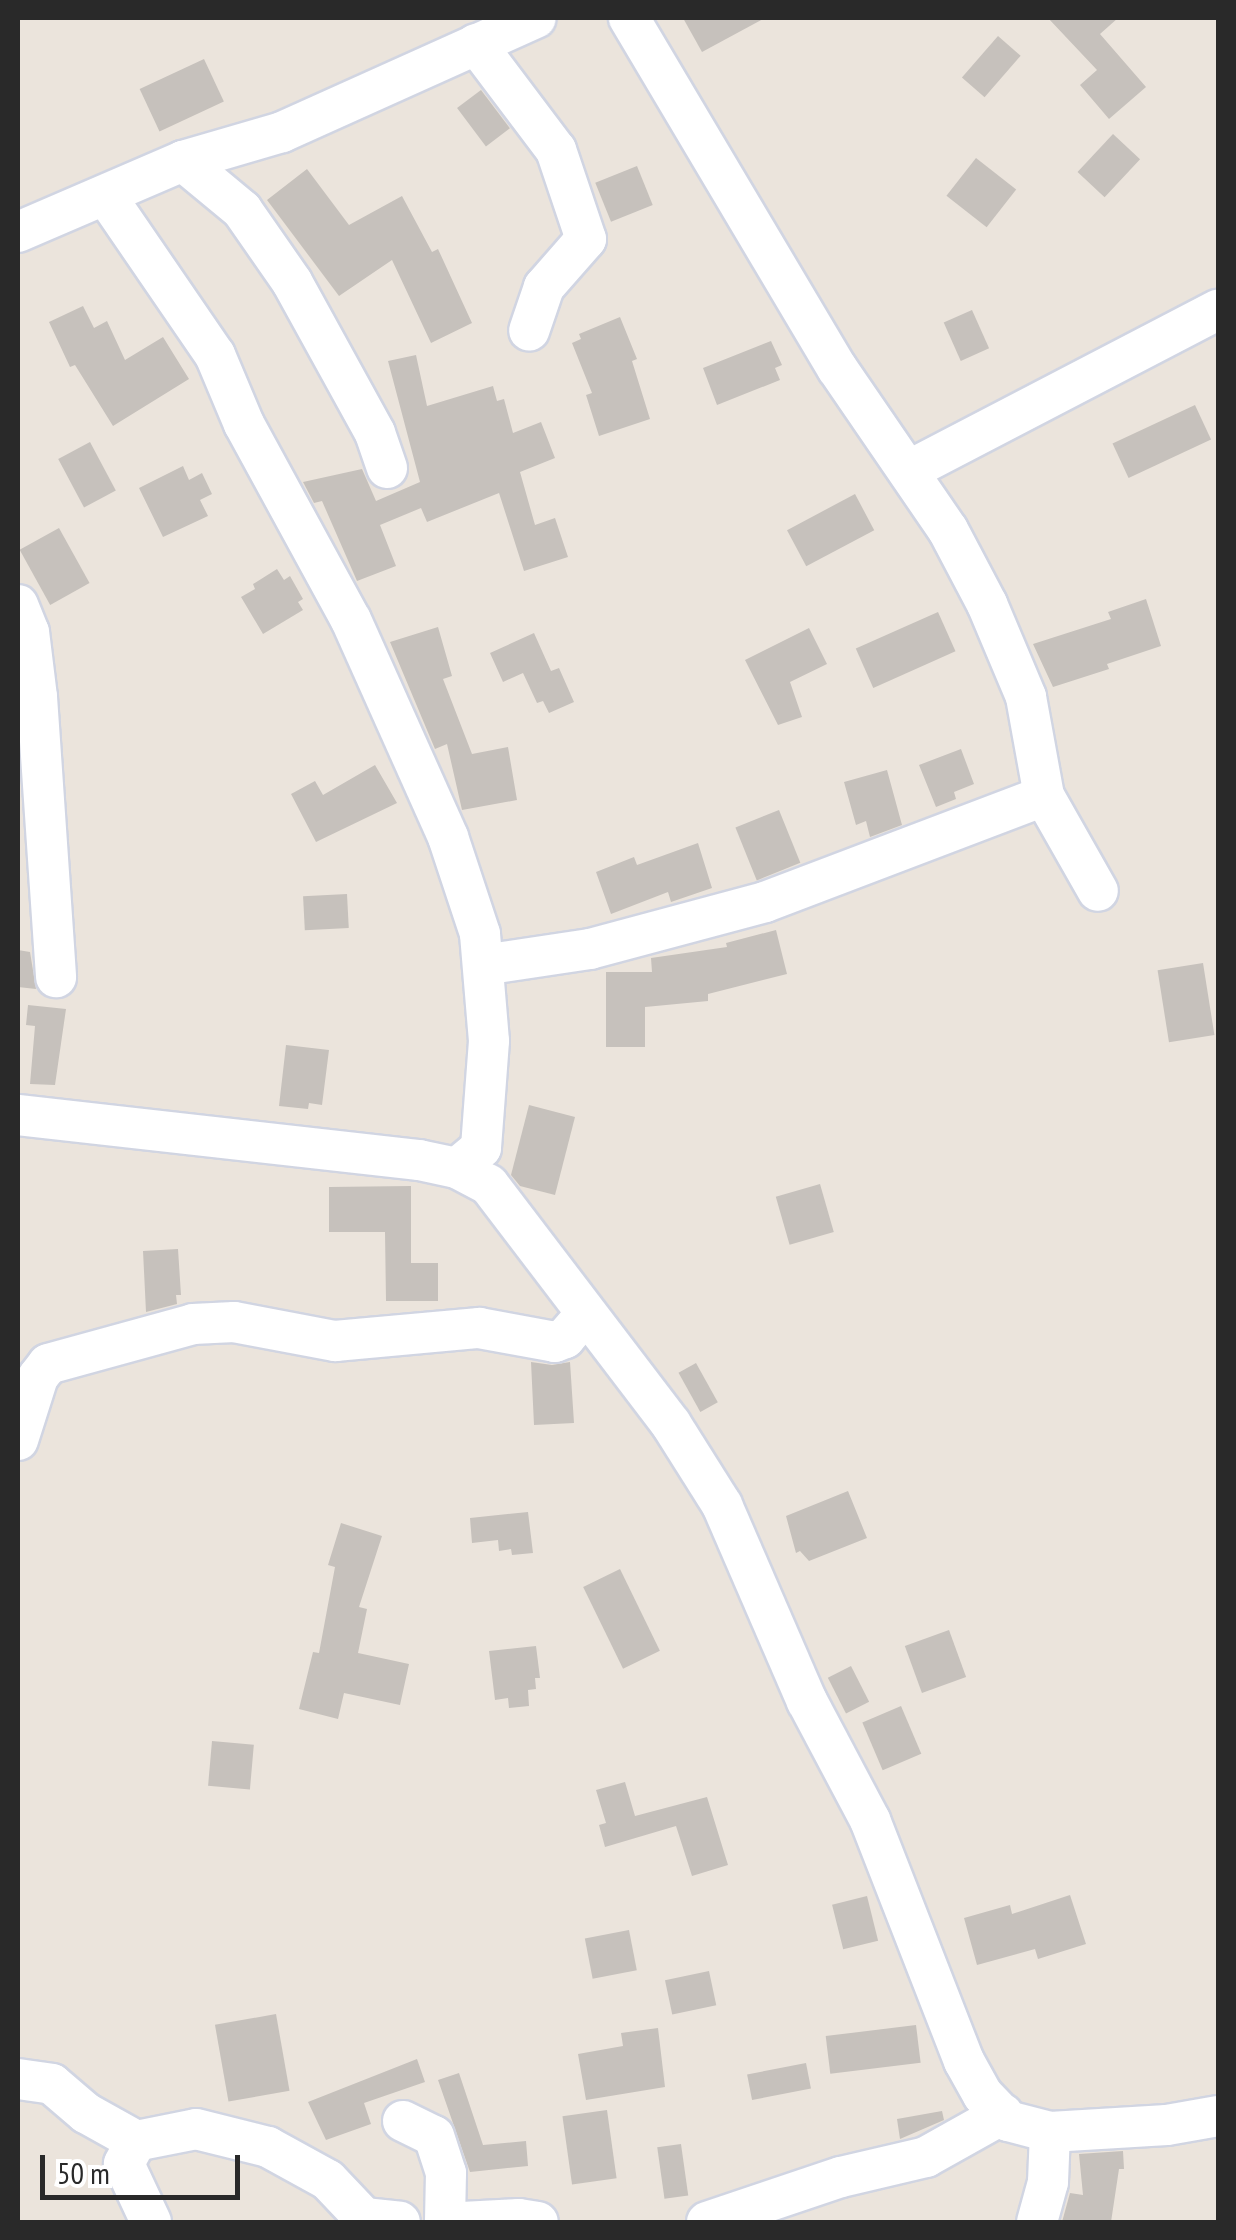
<!DOCTYPE html>
<style>
body{margin:0}
#map{position:relative;width:1236px;height:2240px;overflow:hidden;background:#ebe4dc;font-family:"PT Sans Narrow",sans-serif}
div>[style]{position:absolute}
.building>*{inset:0;background:#c6c1bc;transform-origin:0 0}
.roads{filter:drop-shadow(2px 0 #d1d5e2) drop-shadow(-2px 0 #d1d5e2) drop-shadow(0 2px #d1d5e2) drop-shadow(0 -2px #d1d5e2)}
.minor>*{height:40px;margin:-20px;padding:0 20px;transform-origin:20px;border-radius:20px;background:#fff}
span{translate:-50% -50%;white-space:nowrap;text-align:center;line-height:1.15;-webkit-text-stroke:8px #fff;paint-order:stroke}
.frame{position:absolute;inset:0;border:20px solid #292929;pointer-events:none}
.scale{position:absolute;left:40px;top:2155px;width:200px;height:45px;box-sizing:border-box;border:5px solid #292929;border-top:0;padding-left:12px;font-size:30px;line-height:35px;white-space:nowrap;color:#292929;-webkit-text-stroke:8px #fff;paint-order:stroke}
</style>
<div id="map">
<div class="building">
<i style="clip-path:polygon(683px 18px,765px 18px,702px 52px)"></i>
<i style="clip-path:polygon(1048px 18px,1118px 18px,1100px 34px,1146px 87px,1109px 119px,1080px 85px,1097px 70px)"></i>
<i style="left:998px;top:36px;width:30px;height:55px;rotate:41deg"></i>
<i style="left:204px;top:59px;width:47px;height:71px;rotate:65deg"></i>
<i style="left:481px;top:90px;width:48px;height:30px;rotate:53deg"></i>
<i style="left:1113px;top:134px;width:37px;height:52px;rotate:43deg"></i>
<i style="left:976px;top:158px;width:51px;height:48px;rotate:38deg"></i>
<i style="left:637px;top:166px;width:42px;height:45px;rotate:68deg"></i>
<i style="clip-path:polygon(307px 169px,349px 225px,402px 196px,432px 252px,438px 249px,472px 323px,431px 343px,392px 260px,339px 296px,267px 200px)"></i>
<i style="clip-path:polygon(83px 306px,94px 328px,107px 321px,125px 360px,163px 337px,189px 379px,113px 426px,75px 365px,70px 367px,49px 322px)"></i>
<i style="left:972px;top:310px;width:42px;height:31px;rotate:66deg"></i>
<i style="clip-path:polygon(620px 317px,637px 359px,632px 361px,650px 419px,599px 436px,586px 395px,592px 393px,572px 343px,581px 339px,579px 334px)"></i>
<i style="clip-path:polygon(771px 341px,782px 365px,775px 368px,780px 380px,717px 405px,703px 368px)"></i>
<i style="clip-path:polygon(416px 355px,427px 406px,493px 386px,497px 401px,504px 399px,513px 433px,541px 422px,555px 458px,520px 472px,535px 525px,555px 518px,568px 557px,524px 571px,499px 493px,427px 522px,421px 508px,380px 525px,396px 566px,357px 581px,322px 501px,314px 503px,303px 482px,362px 469px,376px 501px,420px 482px,388px 361px)"></i>
<i style="left:1195px;top:405px;width:38px;height:91px;rotate:65deg"></i>
<i style="left:90px;top:442px;width:55px;height:36px;rotate:62deg"></i>
<i style="clip-path:polygon(183px 466px,189px 480px,202px 473px,212px 494px,200px 500px,208px 516px,163px 537px,139px 488px)"></i>
<i style="left:855px;top:494px;width:41px;height:77px;rotate:62deg"></i>
<i style="left:59px;top:528px;width:63px;height:45px;rotate:61deg"></i>
<i style="clip-path:polygon(277px 569px,284px 580px,290px 576px,303px 599px,298px 602px,303px 610px,263px 634px,241px 597px,255px 589px,253px 584px)"></i>
<i style="clip-path:polygon(1146px 599px,1161px 646px,1107px 664px,1109px 669px,1053px 687px,1033px 644px,1111px 619px,1108px 612px)"></i>
<i style="left:938px;top:612px;width:43px;height:90px;rotate:66deg"></i>
<i style="clip-path:polygon(438px 627px,452px 676px,443px 679px,472px 754px,508px 747px,517px 800px,462px 810px,447px 744px,435px 749px,390px 642px)"></i>
<i style="clip-path:polygon(809px 628px,827px 664px,790px 682px,802px 717px,778px 725px,745px 660px)"></i>
<i style="clip-path:polygon(534px 633px,551px 671px,559px 668px,574px 702px,549px 713px,543px 701px,537px 703px,523px 673px,503px 682px,490px 653px)"></i>
<i style="clip-path:polygon(961px 749px,974px 784px,954px 792px,956px 799px,936px 807px,919px 765px)"></i>
<i style="clip-path:polygon(375px 765px,397px 803px,316px 842px,291px 794px,315px 781px,323px 795px)"></i>
<i style="clip-path:polygon(887px 770px,902px 825px,870px 837px,866px 821px,856px 825px,844px 782px)"></i>
<i style="left:779px;top:810px;width:57px;height:47px;rotate:68deg"></i>
<i style="clip-path:polygon(698px 843px,712px 888px,671px 902px,668px 892px,611px 914px,596px 872px,634px 857px,637px 865px)"></i>
<i style="left:347px;top:894px;width:34px;height:44px;rotate:87deg"></i>
<i style="clip-path:polygon(776px 930px,787px 974px,708px 994px,708px 1001px,645px 1007px,645px 1047px,606px 1047px,606px 972px,652px 972px,651px 958px,727px 947px,726px 943px)"></i>
<i style="clip-path:polygon(18px 950px,30px 952px,36px 989px,18px 987px)"></i>
<i style="left:1203px;top:963px;width:73px;height:46px;rotate:81deg"></i>
<i style="clip-path:polygon(28px 1005px,66px 1009px,55px 1085px,30px 1084px,35px 1026px,26px 1025px)"></i>
<i style="clip-path:polygon(286px 1045px,329px 1050px,322px 1105px,309px 1103px,308px 1109px,279px 1106px)"></i>
<i style="clip-path:polygon(529px 1105px,575px 1117px,555px 1195px,520px 1186px,511px 1175px)"></i>
<i style="left:820px;top:1184px;width:50px;height:46px;rotate:74deg"></i>
<i style="clip-path:polygon(411px 1186px,411px 1263px,438px 1263px,438px 1301px,386px 1301px,385px 1232px,329px 1232px,329px 1187px)"></i>
<i style="clip-path:polygon(178px 1249px,181px 1295px,176px 1295px,177px 1304px,146px 1312px,143px 1251px)"></i>
<i style="clip-path:polygon(531px 1362px,552px 1365px,570px 1362px,574px 1423px,534px 1425px)"></i>
<i style="left:696px;top:1363px;width:45px;height:20px;rotate:61deg"></i>
<i style="clip-path:polygon(848px 1491px,867px 1538px,809px 1561px,800px 1551px,796px 1553px,786px 1516px)"></i>
<i style="clip-path:polygon(528px 1512px,533px 1553px,512px 1555px,511px 1549px,499px 1551px,498px 1540px,472px 1543px,470px 1518px)"></i>
<i style="clip-path:polygon(341px 1523px,382px 1536px,359px 1607px,367px 1609px,358px 1653px,409px 1664px,400px 1705px,344px 1693px,338px 1719px,299px 1709px,313px 1652px,319px 1653px,335px 1567px,328px 1565px)"></i>
<i style="left:620px;top:1569px;width:91px;height:41px;rotate:64deg"></i>
<i style="left:949px;top:1630px;width:50px;height:47px;rotate:70deg"></i>
<i style="clip-path:polygon(536px 1646px,540px 1678px,535px 1678px,536px 1689px,528px 1690px,529px 1706px,509px 1708px,508px 1698px,495px 1700px,489px 1651px)"></i>
<i style="left:851px;top:1666px;width:40px;height:26px;rotate:63deg"></i>
<i style="left:901px;top:1706px;width:52px;height:42px;rotate:67deg"></i>
<i style="left:212px;top:1741px;width:42px;height:45px;rotate:5deg"></i>
<i style="clip-path:polygon(625px 1782px,635px 1816px,707px 1797px,728px 1865px,692px 1876px,676px 1826px,605px 1847px,599px 1825px,606px 1823px,596px 1790px)"></i>
<i style="clip-path:polygon(1070px 1895px,1086px 1944px,1038px 1959px,1035px 1949px,977px 1965px,964px 1918px,1010px 1905px,1012px 1914px)"></i>
<i style="left:867px;top:1896px;width:46px;height:36px;rotate:76deg"></i>
<i style="left:629px;top:1930px;width:41px;height:45px;rotate:79deg"></i>
<i style="left:709px;top:1971px;width:35px;height:45px;rotate:78deg"></i>
<i style="left:276px;top:2014px;width:78px;height:62px;rotate:80deg"></i>
<i style="left:916px;top:2025px;width:38px;height:91px;rotate:83deg"></i>
<i style="clip-path:polygon(658px 2028px,665px 2087px,586px 2100px,578px 2054px,623px 2046px,621px 2033px)"></i>
<i style="clip-path:polygon(417px 2059px,425px 2082px,364px 2103px,371px 2124px,326px 2140px,308px 2102px)"></i>
<i style="left:806px;top:2063px;width:26px;height:60px;rotate:79deg"></i>
<i style="clip-path:polygon(459px 2073px,483px 2145px,526px 2141px,528px 2166px,470px 2172px,438px 2080px)"></i>
<i style="left:607px;top:2110px;width:69px;height:45px;rotate:82deg"></i>
<i style="clip-path:polygon(942px 2111px,944px 2120px,900px 2139px,897px 2119px)"></i>
<i style="left:681px;top:2144px;width:52px;height:24px;rotate:82deg"></i>
<i style="clip-path:polygon(1123px 2151px,1124px 2169px,1119px 2169px,1111px 2222px,1062px 2222px,1070px 2193px,1083px 2195px,1079px 2154px)"></i>
</div>
<div class="roads">
<div class="minor">
<i style="left:629px;top:18px;width:407px;rotate:59.3deg"></i>
<i style="left:837px;top:368px;width:196px;rotate:55.6deg"></i>
<i style="left:948px;top:530px;width:84px;rotate:62.2deg"></i>
<i style="left:987px;top:604px;width:101px;rotate:67.2deg"></i>
<i style="left:1026px;top:697px;width:101px;rotate:79.7deg"></i>
<i style="left:476px;top:44px;width:133px;rotate:53deg"></i>
<i style="left:556px;top:150px;width:94px;rotate:71.4deg"></i>
<i style="left:586px;top:239px;width:64px;rotate:131.2deg"></i>
<i style="left:544px;top:287px;width:46px;rotate:108.8deg"></i>
<i style="left:183px;top:161px;width:77px;rotate:39.7deg"></i>
<i style="left:242px;top:210px;width:88px;rotate:55.2deg"></i>
<i style="left:292px;top:282px;width:172px;rotate:61.2deg"></i>
<i style="left:375px;top:433px;width:37px;rotate:71deg"></i>
<i style="left:106px;top:196px;width:193px;rotate:55.6deg"></i>
<i style="left:215px;top:355px;width:75px;rotate:67.2deg"></i>
<i style="left:244px;top:424px;width:223px;rotate:61.4deg"></i>
<i style="left:351px;top:620px;width:238px;rotate:65.9deg"></i>
<i style="left:448px;top:837px;width:102px;rotate:71.7deg"></i>
<i style="left:480px;top:934px;width:107px;rotate:85.2deg"></i>
<i style="left:489px;top:1041px;width:107px;rotate:94.3deg"></i>
<i style="left:481px;top:1148px;width:31px;rotate:140deg"></i>
<i style="left:18px;top:232px;width:180px;rotate:-23.3deg"></i>
<i style="left:183px;top:161px;width:103px;rotate:-16.3deg"></i>
<i style="left:282px;top:132px;width:278px;rotate:-24.2deg"></i>
<i style="left:910px;top:470px;width:347px;rotate:-27.5deg"></i>
<i style="left:18px;top:605px;width:29px;rotate:68deg"></i>
<i style="left:29px;top:632px;width:65px;rotate:83deg"></i>
<i style="left:37px;top:697px;width:281px;rotate:86.1deg"></i>
<i style="left:483px;top:965px;width:108px;rotate:-8.5deg"></i>
<i style="left:590px;top:949px;width:181px;rotate:-15deg"></i>
<i style="left:765px;top:902px;width:298px;rotate:-20.8deg"></i>
<i style="left:1044px;top:796px;width:109px;rotate:60.4deg"></i>
<i style="left:18px;top:1115px;width:404px;rotate:6.4deg"></i>
<i style="left:419px;top:1160px;width:39px;rotate:12deg"></i>
<i style="left:457px;top:1168px;width:36px;rotate:28deg"></i>
<i style="left:489px;top:1185px;width:300px;rotate:52.7deg"></i>
<i style="left:671px;top:1424px;width:96px;rotate:57.8deg"></i>
<i style="left:722px;top:1505px;width:214px;rotate:66.6deg"></i>
<i style="left:807px;top:1701px;width:135px;rotate:62.1deg"></i>
<i style="left:870px;top:1820px;width:259px;rotate:68.7deg"></i>
<i style="left:964px;top:2061px;width:39px;rotate:61deg"></i>
<i style="left:983px;top:2095px;width:36px;rotate:46deg"></i>
<i style="left:1008px;top:2121px;width:43px;rotate:14.7deg"></i>
<i style="left:1050px;top:2132px;width:117px;rotate:-3.4deg"></i>
<i style="left:1167px;top:2125px;width:52px;rotate:-10deg"></i>
<i style="left:18px;top:1440px;width:66px;rotate:-72.4deg"></i>
<i style="left:38px;top:1377px;width:16px;rotate:-52deg"></i>
<i style="left:48px;top:1364px;width:150px;rotate:-15.4deg"></i>
<i style="left:193px;top:1324px;width:41px;rotate:-2.8deg"></i>
<i style="left:234px;top:1322px;width:103px;rotate:10.7deg"></i>
<i style="left:335px;top:1341px;width:145px;rotate:-5.2deg"></i>
<i style="left:479px;top:1328px;width:77px;rotate:10.4deg"></i>
<i style="left:555px;top:1342px;width:11px;rotate:-22deg"></i>
<i style="left:565px;top:1338px;width:32px;rotate:-49deg"></i>
<i style="left:18px;top:2079px;width:34px;rotate:8deg"></i>
<i style="left:52px;top:2084px;width:45px;rotate:40.5deg"></i>
<i style="left:86px;top:2113px;width:57px;rotate:29.2deg"></i>
<i style="left:136px;top:2141px;width:26px;rotate:118deg"></i>
<i style="left:124px;top:2164px;width:64px;rotate:65deg"></i>
<i style="left:403px;top:2121px;width:34px;rotate:26deg"></i>
<i style="left:434px;top:2136px;width:39px;rotate:72deg"></i>
<i style="left:446px;top:2173px;width:49px;rotate:91.2deg"></i>
<i style="left:136px;top:2141px;width:61px;rotate:-11.3deg"></i>
<i style="left:196px;top:2129px;width:74px;rotate:14deg"></i>
<i style="left:268px;top:2147px;width:68px;rotate:28.8deg"></i>
<i style="left:328px;top:2180px;width:52px;rotate:46.5deg"></i>
<i style="left:364px;top:2218px;width:36px;rotate:6deg"></i>
<i style="left:462px;top:2222px;width:57px;rotate:-3deg"></i>
<i style="left:519px;top:2219px;width:19px;rotate:9deg"></i>
<i style="left:707px;top:2222px;width:141px;rotate:-18.6deg"></i>
<i style="left:841px;top:2177px;width:87px;rotate:-13.2deg"></i>
<i style="left:926px;top:2157px;width:88px;rotate:-29.2deg"></i>
<i style="left:1037px;top:2222px;width:41px;rotate:-74.6deg"></i>
<i style="left:1048px;top:2182px;width:50px;rotate:-87.7deg"></i>
</div>
</div>
<div class="frame"></div>
<div class="scale">50 m</div>
</div>
